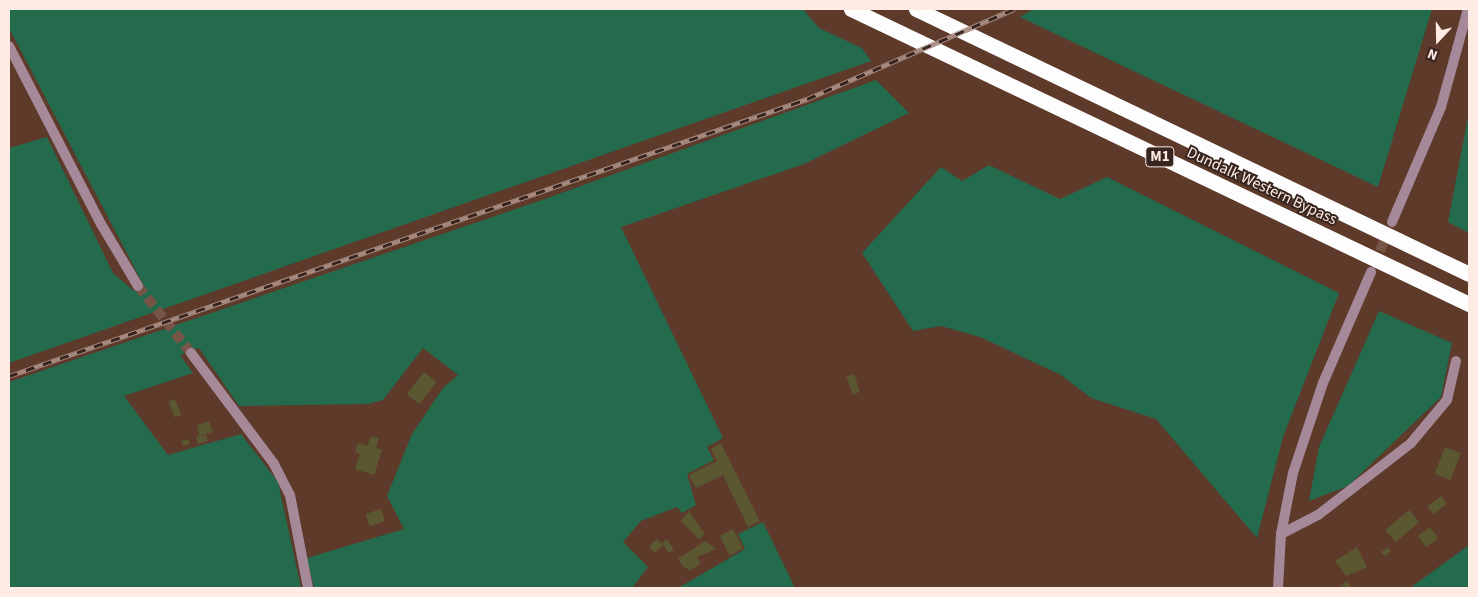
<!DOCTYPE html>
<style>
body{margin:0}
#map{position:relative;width:1478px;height:597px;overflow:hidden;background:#5e3a2b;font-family:"Source Sans 3",sans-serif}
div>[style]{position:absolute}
.green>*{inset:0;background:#246a4d}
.building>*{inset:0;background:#5b5731;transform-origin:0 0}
.street-tunnel>*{height:10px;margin-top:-5px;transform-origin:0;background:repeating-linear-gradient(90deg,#765547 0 10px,transparent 0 15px)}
.street>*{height:10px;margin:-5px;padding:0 5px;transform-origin:5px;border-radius:5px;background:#a58999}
.highway>*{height:15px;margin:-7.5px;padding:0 7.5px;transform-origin:7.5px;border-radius:7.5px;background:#fdfdfd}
.rail>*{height:5px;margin-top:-2.5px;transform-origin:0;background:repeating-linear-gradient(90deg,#37261f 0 9px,#a78b80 0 18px);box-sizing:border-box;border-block:1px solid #a78b80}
span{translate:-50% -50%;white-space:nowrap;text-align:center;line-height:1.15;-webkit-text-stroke:4px #37261f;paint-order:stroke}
.shield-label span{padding:1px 4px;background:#37261f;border:1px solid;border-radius:4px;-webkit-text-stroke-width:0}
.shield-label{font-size:15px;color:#feebe4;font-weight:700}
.street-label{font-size:16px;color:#feebe4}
.frame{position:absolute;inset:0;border:10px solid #feebe4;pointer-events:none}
.north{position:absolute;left:1413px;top:15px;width:50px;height:50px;-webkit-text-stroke:4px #37261f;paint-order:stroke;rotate:201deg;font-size:14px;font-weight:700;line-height:20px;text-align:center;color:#feebe4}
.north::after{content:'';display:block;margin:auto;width:18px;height:22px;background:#feebe4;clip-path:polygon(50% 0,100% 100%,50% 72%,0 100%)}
</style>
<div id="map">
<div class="green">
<i style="clip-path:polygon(9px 9px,803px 9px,819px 28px,862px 48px,871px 61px,9px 363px,9px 148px,47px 137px,113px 273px,134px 291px,144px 286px,9px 28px)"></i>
<i style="clip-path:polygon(1034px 9px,1432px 9px,1378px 187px,1020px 17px)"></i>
<i style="clip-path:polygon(876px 80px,909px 113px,804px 164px,621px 227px,723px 438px,707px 447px,714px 460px,687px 474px,696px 505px,682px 513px,677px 507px,641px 521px,623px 542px,648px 567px,632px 588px,314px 588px,307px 558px,404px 529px,387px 496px,412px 434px,443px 388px,458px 375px,423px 348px,383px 400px,368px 404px,239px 406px,199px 348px,180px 355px,193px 373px,124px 396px,168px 455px,241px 434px,278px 482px,301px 588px,9px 588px,9px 382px,539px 201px)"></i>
<i style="clip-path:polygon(1469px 112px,1469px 233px,1448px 222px)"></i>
<i style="clip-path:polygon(989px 165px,1060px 199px,1107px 177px,1339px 293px,1283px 437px,1257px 538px,1156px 419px,1091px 398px,1061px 375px,980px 337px,941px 326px,913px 331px,862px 253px,941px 167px,962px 181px)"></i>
<i style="clip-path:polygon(1379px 311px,1452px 343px,1441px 397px,1348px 486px,1309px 501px,1319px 447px)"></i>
<i style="clip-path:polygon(763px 522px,795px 588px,678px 588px,745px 549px,738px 534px)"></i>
<i style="clip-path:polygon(1469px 545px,1469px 588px,1410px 588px)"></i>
</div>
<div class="building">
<i style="left:424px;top:372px;width:16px;height:28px;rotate:38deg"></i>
<i style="left:854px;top:374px;width:19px;height:8px;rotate:72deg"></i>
<i style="left:175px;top:399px;width:17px;height:7px;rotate:69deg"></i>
<i style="clip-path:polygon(209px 421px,213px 432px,199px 436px,197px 425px)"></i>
<i style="clip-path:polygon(206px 435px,208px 441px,198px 444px,196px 437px)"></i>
<i style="clip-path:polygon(371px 436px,379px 438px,376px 448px,382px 450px,374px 475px,355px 469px,360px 454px,355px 452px,358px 443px,367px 446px)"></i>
<i style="clip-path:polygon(188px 439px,190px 444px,183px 446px,181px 441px)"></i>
<i style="clip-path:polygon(721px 443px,760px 521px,748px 527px,723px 475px,696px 488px,689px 475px,717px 461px,711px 449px)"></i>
<i style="left:1445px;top:447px;width:17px;height:29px;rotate:21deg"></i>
<i style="left:1441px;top:496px;width:10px;height:17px;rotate:53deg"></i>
<i style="left:381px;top:509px;width:13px;height:16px;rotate:72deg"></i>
<i style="left:1409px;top:510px;width:16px;height:31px;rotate:50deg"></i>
<i style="clip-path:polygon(689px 511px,705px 534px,699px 539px,681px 521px)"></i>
<i style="left:1430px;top:527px;width:14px;height:15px;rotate:54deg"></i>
<i style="left:733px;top:529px;width:22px;height:15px;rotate:63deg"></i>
<i style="left:657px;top:539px;width:9px;height:11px;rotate:49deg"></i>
<i style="clip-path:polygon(667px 539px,674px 550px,669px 553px,662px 543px)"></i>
<i style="clip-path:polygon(705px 541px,716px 549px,697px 557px,701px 563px,690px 571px,683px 566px,678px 559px)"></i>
<i style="clip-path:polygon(1357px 547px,1367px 567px,1346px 576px,1335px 561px)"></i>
<i style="clip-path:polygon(1388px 547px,1391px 551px,1385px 556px,1381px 552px)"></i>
<i style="clip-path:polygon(1347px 581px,1352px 588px,1340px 588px,1339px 587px)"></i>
</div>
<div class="street-tunnel">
<i style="left:1374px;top:265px;width:38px;rotate:-67deg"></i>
<i style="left:138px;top:286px;width:85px;rotate:51.7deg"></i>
</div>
<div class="street">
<i style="left:9px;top:46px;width:200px;rotate:62.7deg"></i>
<i style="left:101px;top:224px;width:72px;rotate:59.2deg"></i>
<i style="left:1392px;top:222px;width:125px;rotate:-66.9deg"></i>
<i style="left:1441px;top:107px;width:102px;rotate:-74.6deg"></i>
<i style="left:191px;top:353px;width:139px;rotate:53.2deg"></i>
<i style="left:274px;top:464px;width:35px;rotate:63deg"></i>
<i style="left:290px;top:495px;width:95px;rotate:79deg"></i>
<i style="left:1281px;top:534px;width:42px;rotate:-27.2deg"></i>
<i style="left:1318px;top:515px;width:118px;rotate:-37.7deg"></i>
<i style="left:1411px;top:443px;width:56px;rotate:-50.1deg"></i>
<i style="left:1447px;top:400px;width:40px;rotate:-77deg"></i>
<i style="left:1278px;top:588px;width:54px;rotate:-86.8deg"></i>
<i style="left:1281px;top:534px;width:62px;rotate:-78.9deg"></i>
<i style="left:1293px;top:473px;width:95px;rotate:-71.6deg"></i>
<i style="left:1323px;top:383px;width:121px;rotate:-66.6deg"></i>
</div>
<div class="highway">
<i style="left:851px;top:9px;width:685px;rotate:25.52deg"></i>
<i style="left:916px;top:9px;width:613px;rotate:25.6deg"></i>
</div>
<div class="rail">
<i style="left:9px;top:376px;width:845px;rotate:-19.14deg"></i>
<i style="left:807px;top:99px;width:226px;rotate:-23.5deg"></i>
</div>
<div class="shield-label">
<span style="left:1160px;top:157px">M1</span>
</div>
<div class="street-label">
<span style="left:1262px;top:186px;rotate:25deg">Dundalk Western Bypass</span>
</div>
<div class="frame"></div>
<div class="north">N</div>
</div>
